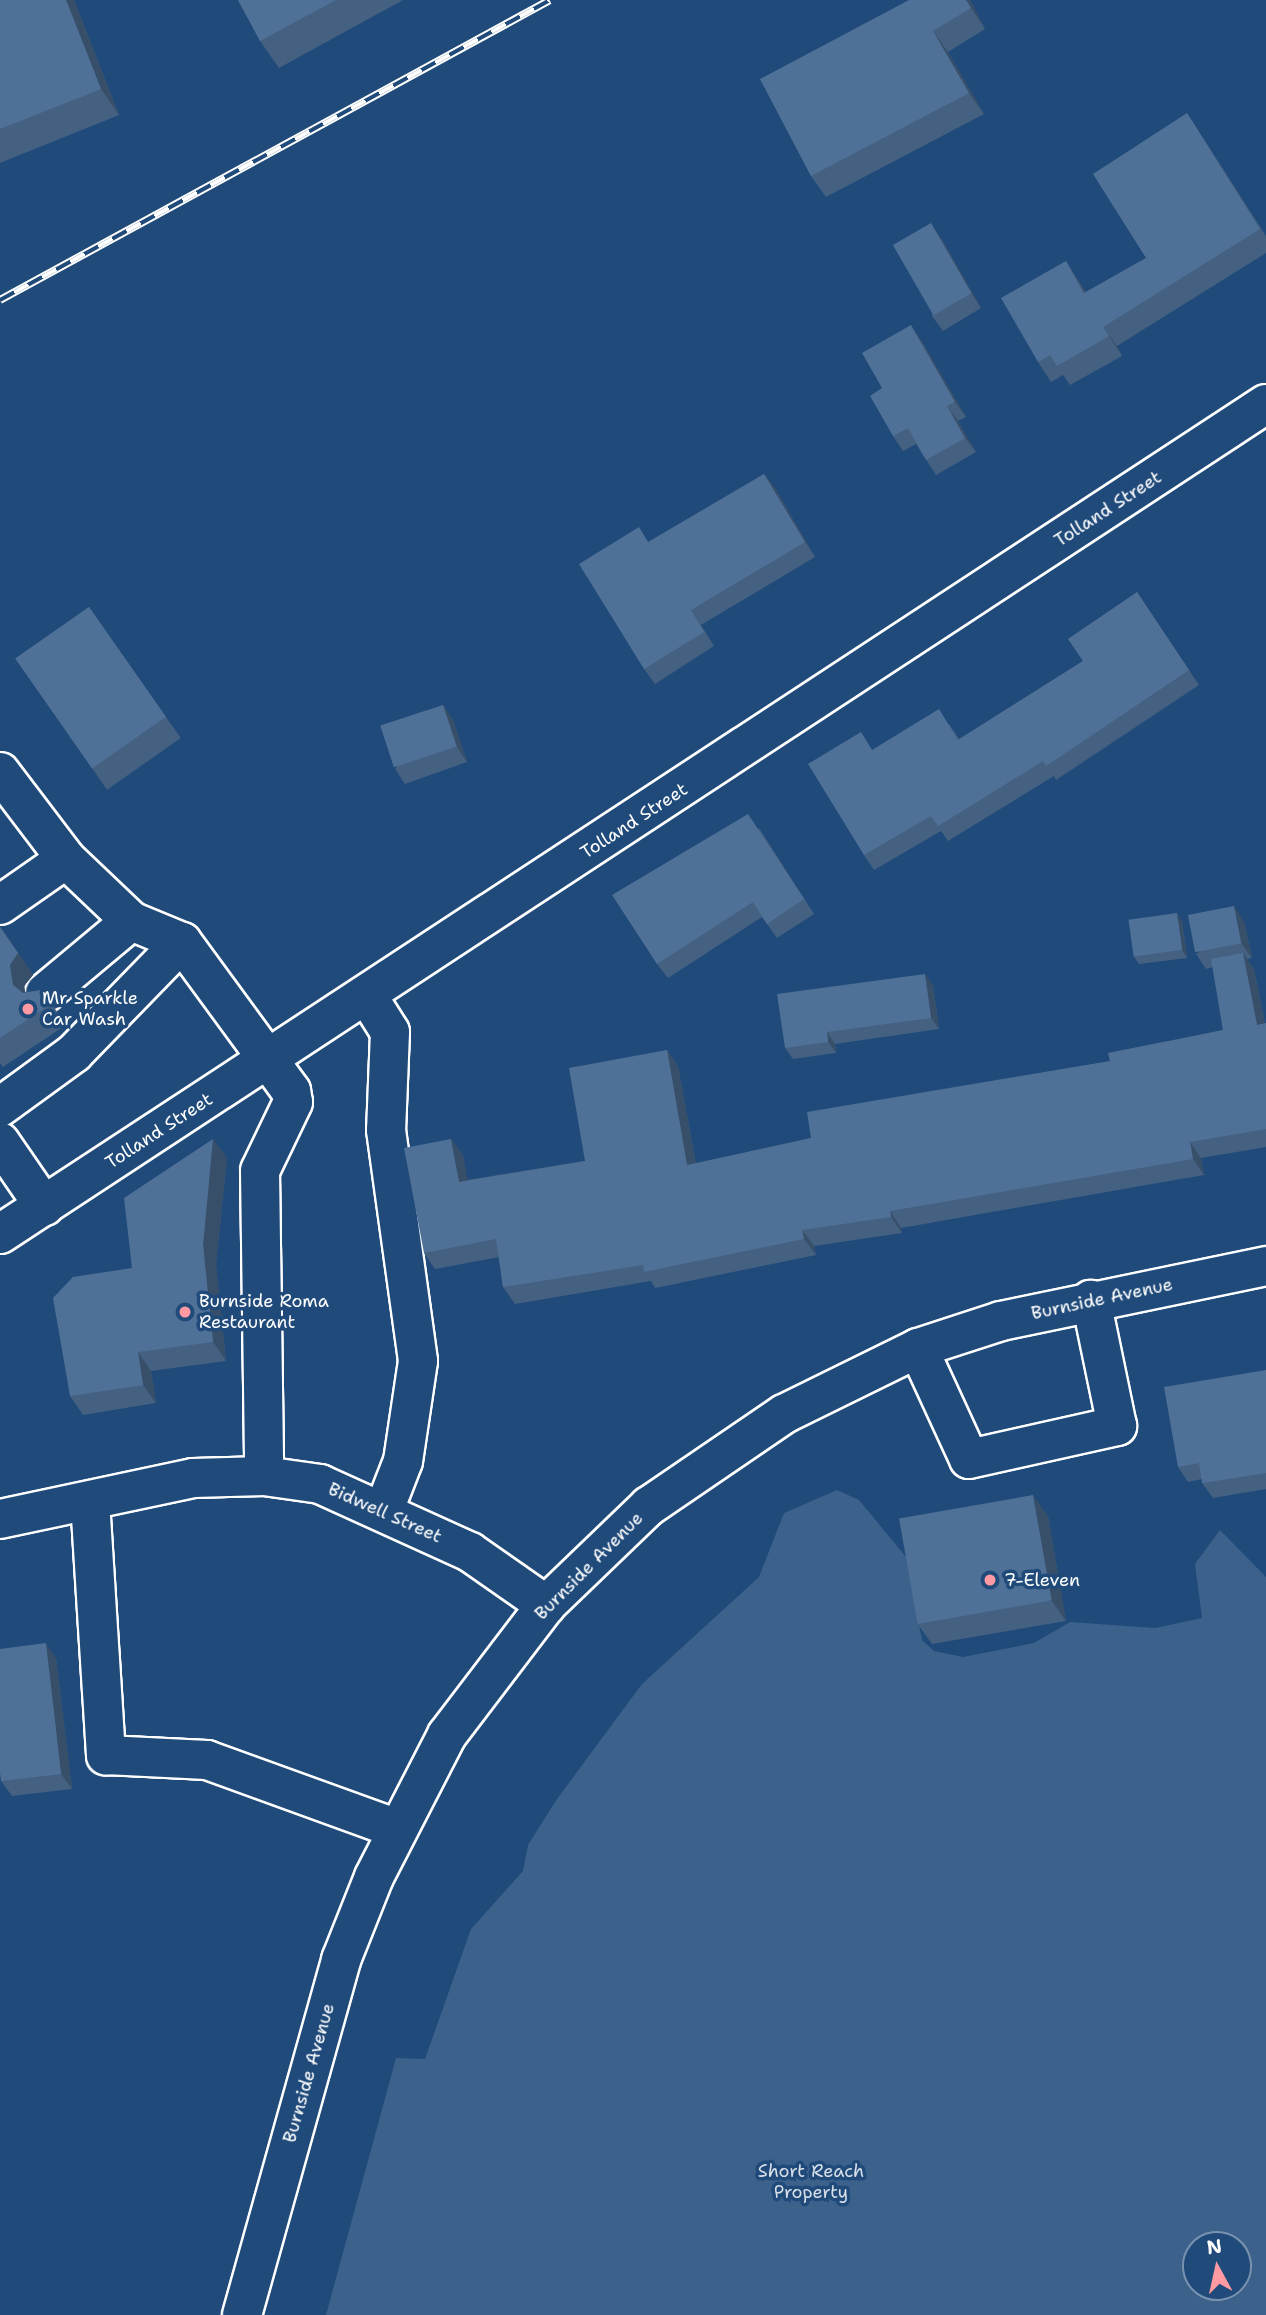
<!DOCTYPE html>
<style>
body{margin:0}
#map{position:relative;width:1266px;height:2315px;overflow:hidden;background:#1f4a7a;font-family:"Shantell Sans",sans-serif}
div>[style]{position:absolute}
.green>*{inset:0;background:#3c618b}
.roads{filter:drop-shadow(2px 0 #fff) drop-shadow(-2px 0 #fff) drop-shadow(0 2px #fff) drop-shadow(0 -2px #fff)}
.minor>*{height:38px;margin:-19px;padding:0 19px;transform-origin:19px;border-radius:19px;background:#1f4a7a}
.major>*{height:38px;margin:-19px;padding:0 19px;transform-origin:19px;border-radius:19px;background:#1f4a7a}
.rail>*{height:8px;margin-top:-4px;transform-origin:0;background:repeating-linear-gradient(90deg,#1f4a7a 0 16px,#fff 0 32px);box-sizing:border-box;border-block:2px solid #fff}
.wall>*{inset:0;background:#456182;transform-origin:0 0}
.shaded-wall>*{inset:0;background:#384f6a}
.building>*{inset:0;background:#507197;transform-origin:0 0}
.dots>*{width:19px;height:19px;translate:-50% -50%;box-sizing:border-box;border:4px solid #1f4a7a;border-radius:50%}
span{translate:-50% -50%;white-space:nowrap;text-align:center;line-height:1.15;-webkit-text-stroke:7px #1f4a7a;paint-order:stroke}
.street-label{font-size:18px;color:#fff}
.poi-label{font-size:18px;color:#fff}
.left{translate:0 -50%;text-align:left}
.park-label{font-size:18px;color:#d8dfe8}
.north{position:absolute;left:1182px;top:2231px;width:70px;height:70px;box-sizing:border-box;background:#1f4a7a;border:2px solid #7992af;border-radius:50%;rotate:352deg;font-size:19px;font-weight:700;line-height:28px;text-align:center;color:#fff}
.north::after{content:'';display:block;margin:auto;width:24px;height:32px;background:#ff9aa2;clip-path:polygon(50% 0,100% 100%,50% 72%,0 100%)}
</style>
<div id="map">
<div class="green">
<i style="clip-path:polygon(evenodd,837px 1490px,859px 1500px,906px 1557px,922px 1640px,934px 1651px,963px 1657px,1034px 1643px,1070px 1622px,1155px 1628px,1202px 1618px,1195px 1564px,1220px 1530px,1266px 1577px,1266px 2315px,326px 2315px,396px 2058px,425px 2059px,471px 1929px,523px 1871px,528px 1845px,557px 1799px,642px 1684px,759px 1577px,784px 1513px,837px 1490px,1196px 2245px,1238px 2245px,1238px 2287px,1196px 2287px,1196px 2245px)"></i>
</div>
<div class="roads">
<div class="minor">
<i style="left:0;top:772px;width:109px;rotate:52.8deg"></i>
<i style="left:66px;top:859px;width:90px;rotate:43.6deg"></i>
<i style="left:131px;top:921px;width:55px;rotate:22.4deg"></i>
<i style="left:182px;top:942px;width:185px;rotate:53.8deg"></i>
<i style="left:291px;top:1091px;width:11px;rotate:80deg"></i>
<i style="left:293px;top:1102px;width:76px;rotate:115.6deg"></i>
<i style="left:260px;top:1171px;width:305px;rotate:89.2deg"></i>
<i style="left:0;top:905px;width:80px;rotate:-34.9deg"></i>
<i style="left:45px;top:993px;width:112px;rotate:-39.9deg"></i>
<i style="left:368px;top:997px;width:41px;rotate:57.8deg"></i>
<i style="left:390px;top:1032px;width:98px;rotate:92.3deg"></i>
<i style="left:386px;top:1130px;width:233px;rotate:82.1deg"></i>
<i style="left:418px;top:1361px;width:101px;rotate:98.5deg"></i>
<i style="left:403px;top:1461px;width:53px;rotate:111.2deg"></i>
<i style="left:0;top:1107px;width:92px;rotate:-36.1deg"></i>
<i style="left:74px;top:1053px;width:155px;rotate:-45.8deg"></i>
<i style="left:0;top:1142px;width:78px;rotate:55.5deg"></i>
<i style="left:918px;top:1348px;width:122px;rotate:65.3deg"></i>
<i style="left:969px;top:1459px;width:152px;rotate:-12.6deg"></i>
<i style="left:1117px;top:1426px;width:129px;rotate:-101.7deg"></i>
<i style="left:90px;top:1501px;width:255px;rotate:86.4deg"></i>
<i style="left:106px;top:1755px;width:101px;rotate:2.8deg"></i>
<i style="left:207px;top:1760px;width:200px;rotate:19.9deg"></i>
<i style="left:0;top:1519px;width:197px;rotate:-12deg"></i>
<i style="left:193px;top:1478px;width:71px;rotate:-1.6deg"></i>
<i style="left:264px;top:1476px;width:57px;rotate:8.1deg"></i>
<i style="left:320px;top:1484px;width:165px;rotate:24.4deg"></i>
<i style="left:470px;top:1552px;width:93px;rotate:34.9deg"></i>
</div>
<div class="major">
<i style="left:0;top:1234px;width:1514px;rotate:-33.25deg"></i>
<i style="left:242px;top:2315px;width:369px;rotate:-74.4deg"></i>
<i style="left:341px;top:1960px;width:89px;rotate:-68.3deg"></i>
<i style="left:374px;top:1877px;width:160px;rotate:-62.8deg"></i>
<i style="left:447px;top:1735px;width:163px;rotate:-52.7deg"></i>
<i style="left:546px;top:1605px;width:143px;rotate:-43.9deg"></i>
<i style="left:649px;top:1506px;width:163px;rotate:-34.3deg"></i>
<i style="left:784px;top:1414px;width:149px;rotate:-26.2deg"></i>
<i style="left:918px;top:1348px;width:87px;rotate:-18deg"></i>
<i style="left:1001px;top:1321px;width:271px;rotate:-11.7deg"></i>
</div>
</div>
<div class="rail">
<i style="left:0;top:300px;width:626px;rotate:-28.61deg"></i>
</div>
<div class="wall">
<i style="clip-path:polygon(0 0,74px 0,119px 115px,0 163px)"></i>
<i style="clip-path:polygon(238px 0,403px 0,279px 68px,260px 41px)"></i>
<i style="clip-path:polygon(970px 0,985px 29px,948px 52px,984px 114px,826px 197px,811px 176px,760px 79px)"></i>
<i style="clip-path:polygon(1187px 113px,1200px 133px,1266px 236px,1266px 253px,1117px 346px,1122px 356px,1070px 385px,1063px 375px,1051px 382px,1038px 362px,1066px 261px,1086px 292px,1146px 258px)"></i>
<i style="clip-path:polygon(941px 238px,981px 308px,943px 331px,932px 316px)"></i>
<i style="clip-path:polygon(921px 340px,966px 417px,958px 421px,976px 452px,936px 475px,916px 444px,903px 451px,893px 436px,882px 388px)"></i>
<i style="clip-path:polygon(764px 474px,775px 488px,815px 557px,701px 625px,714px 646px,655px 684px,644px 669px,649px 542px)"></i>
<i style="clip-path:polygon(1137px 592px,1199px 685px,1056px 780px,1054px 776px,948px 841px,941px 831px,874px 870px,864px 855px,949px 724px,959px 739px,1083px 661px)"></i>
<i style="left:89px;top:607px;width:160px;height:90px;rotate:55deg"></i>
<i style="clip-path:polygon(443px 705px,453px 720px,467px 762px,405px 784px,395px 769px)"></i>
<i style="clip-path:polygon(759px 828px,814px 914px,777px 938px,762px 917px,668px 978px,657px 964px)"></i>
<i style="clip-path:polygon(1182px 921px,1187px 958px,1139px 964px,1134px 957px)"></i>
<i style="clip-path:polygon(1244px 921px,1252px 958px,1247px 959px,1254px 969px,1265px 1023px,1266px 1023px,1266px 1147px,1201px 1158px,1204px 1175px,901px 1228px,902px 1233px,814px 1246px,816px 1255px,655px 1288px,651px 1281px,515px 1304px,503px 1287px,499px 1257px,435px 1269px,424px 1253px,463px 1155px,467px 1180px,585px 1161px,667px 1050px,678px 1066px,696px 1164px,811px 1138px,1110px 1061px,1223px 1030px,1213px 967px,1206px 969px,1196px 954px)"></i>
<i style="clip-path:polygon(0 926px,33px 975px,24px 986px,25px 992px,42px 990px,66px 1025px,3px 1067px,0 1063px)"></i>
<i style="clip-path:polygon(933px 985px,939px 1029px,835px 1044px,836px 1053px,793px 1059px,785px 1048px)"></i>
<i style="clip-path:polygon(227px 1158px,216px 1264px,226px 1361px,151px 1371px,156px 1403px,83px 1415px,70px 1396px,132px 1268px)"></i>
<i style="clip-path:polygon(1266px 1370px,1266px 1489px,1213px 1498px,1202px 1483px,1202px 1479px,1188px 1482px,1178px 1467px)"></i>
<i style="clip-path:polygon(1048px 1516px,1066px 1621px,932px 1644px,917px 1623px)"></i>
<i style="clip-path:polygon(56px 1658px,72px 1789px,12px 1796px,1px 1781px)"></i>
</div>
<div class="shaded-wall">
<i style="clip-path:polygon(66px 0,74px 0,119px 115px,101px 89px)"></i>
<i style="clip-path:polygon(966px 0,970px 0,985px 29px,971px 8px)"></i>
<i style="clip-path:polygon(933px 31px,948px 52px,984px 114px,969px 93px)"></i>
<i style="clip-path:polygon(1187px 113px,1200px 133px,1266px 238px,1260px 229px)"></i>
<i style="clip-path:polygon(931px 223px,941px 238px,981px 308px,971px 293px)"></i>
<i style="clip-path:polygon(1066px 261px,1079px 281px,1098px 313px,1084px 293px)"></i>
<i style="clip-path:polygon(911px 325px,921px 340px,966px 417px,955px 402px)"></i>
<i style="clip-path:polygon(1103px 327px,1117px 346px,1122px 356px,1109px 336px)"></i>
<i style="clip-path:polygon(947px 406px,958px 421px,976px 452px,965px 438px)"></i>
<i style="clip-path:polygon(764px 474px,775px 488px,815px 557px,805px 542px)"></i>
<i style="clip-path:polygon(443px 705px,453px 720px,467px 762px,457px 747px)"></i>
<i style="clip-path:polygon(1234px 906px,1244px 921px,1252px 958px,1241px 943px)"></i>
<i style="clip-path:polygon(1177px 913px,1182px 921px,1187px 958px,1182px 950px)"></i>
<i style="clip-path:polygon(0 926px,33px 975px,24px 986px,28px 1006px,13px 985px)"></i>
<i style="clip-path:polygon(1243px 953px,1254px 969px,1266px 1029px,1257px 1025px)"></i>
<i style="clip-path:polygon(925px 974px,933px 985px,939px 1029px,931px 1018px)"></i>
<i style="clip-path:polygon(827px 1032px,835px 1044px,836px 1053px,828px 1042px)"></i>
<i style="clip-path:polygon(667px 1050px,678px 1066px,699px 1182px,687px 1165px)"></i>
<i style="clip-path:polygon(213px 1139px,227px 1158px,216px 1264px,226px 1361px,213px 1342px,203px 1245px)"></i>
<i style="clip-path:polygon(451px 1139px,463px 1155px,471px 1198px,459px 1182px)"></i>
<i style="clip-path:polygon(1190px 1142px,1201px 1158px,1204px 1175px,1193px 1159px)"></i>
<i style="clip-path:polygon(890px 1211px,901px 1228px,902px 1233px,891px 1217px)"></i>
<i style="clip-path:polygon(802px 1230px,814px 1246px,816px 1255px,804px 1239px)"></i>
<i style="clip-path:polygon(138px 1352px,151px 1371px,156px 1403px,143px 1385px)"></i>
<i style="clip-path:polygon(1033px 1495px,1048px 1516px,1066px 1621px,1051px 1600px)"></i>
<i style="clip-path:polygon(46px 1643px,56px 1658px,72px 1789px,61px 1774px)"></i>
</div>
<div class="building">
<i style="clip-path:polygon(0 0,66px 0,101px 89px,0 129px)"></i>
<i style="clip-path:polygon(238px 0,336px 0,260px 41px)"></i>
<i style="clip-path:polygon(909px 0,966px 0,971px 8px,933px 31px,969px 93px,811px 176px,760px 79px)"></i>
<i style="clip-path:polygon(1187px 113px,1260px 229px,1103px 327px,1109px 336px,1057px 366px,1050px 355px,1038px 362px,1001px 298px,1066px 261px,1084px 293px,1146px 258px,1093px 174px)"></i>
<i style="left:931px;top:223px;width:81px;height:44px;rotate:60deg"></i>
<i style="clip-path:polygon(911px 325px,955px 402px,947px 406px,965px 438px,926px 460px,908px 428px,893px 436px,870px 396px,882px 388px,862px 353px)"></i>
<i style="clip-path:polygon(764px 474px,805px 542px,691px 610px,704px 632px,644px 669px,579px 564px,639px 527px,648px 542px)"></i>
<i style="clip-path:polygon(1137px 592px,1189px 670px,1046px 766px,1043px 761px,938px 826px,931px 816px,864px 855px,808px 764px,861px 732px,872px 750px,939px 709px,958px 740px,1083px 661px,1068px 639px)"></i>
<i style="left:89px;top:607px;width:134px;height:90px;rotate:55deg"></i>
<i style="left:443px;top:705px;width:44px;height:66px;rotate:72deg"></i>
<i style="clip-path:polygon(748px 814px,804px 899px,767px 924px,753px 902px,657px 964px,612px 895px)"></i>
<i style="left:1234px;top:906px;width:38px;height:47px;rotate:79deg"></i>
<i style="left:1177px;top:913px;width:37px;height:49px;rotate:82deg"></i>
<i style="clip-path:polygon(0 927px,18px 953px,10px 965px,13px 985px,23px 993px,42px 990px,51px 1004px,0 1038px)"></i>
<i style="clip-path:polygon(1243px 953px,1257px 1025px,1266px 1023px,1266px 1129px,1190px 1142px,1193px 1159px,890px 1211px,891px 1217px,802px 1230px,804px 1239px,644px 1272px,643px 1265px,503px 1287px,496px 1239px,424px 1253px,404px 1148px,451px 1139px,459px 1182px,585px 1161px,569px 1068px,667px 1050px,687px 1165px,811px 1138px,807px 1112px,1110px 1061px,1108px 1053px,1223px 1030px,1211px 959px)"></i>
<i style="clip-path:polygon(925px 974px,931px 1018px,827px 1032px,828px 1042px,785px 1048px,777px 994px)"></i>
<i style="clip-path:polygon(213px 1139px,203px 1245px,213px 1342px,138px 1352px,143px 1385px,70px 1396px,53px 1298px,73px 1277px,132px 1268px,124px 1198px)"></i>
<i style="clip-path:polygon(1266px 1370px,1266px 1473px,1202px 1483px,1199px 1463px,1178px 1467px,1164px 1387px)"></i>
<i style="left:1033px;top:1495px;width:107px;height:136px;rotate:80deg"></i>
<i style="clip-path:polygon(46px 1643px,61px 1774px,1px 1781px,0 1773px,0 1649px)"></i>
</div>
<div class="dots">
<i style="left:28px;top:1009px;background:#ff9aa2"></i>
<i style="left:185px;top:1312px;background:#ff9aa2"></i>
<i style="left:990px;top:1580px;background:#ff9aa2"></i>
</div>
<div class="street-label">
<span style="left:1108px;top:509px;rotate:-33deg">Tolland Street</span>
<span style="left:634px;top:821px;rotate:-33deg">Tolland Street</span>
<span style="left:159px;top:1131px;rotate:-33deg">Tolland Street</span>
<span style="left:1102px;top:1299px;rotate:-12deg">Burnside Avenue</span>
<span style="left:385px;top:1513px;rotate:24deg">Bidwell Street</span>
<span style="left:589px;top:1566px;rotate:-45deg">Burnside Avenue</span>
<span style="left:309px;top:2073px;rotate:-74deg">Burnside Avenue</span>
</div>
<div class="poi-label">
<span class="left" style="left:42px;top:1009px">Mr Sparkle<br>Car Wash</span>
<span class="left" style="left:199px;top:1312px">Burnside Roma<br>Restaurant</span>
<span class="left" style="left:1004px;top:1580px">7-Eleven</span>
</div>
<div class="park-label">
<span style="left:811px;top:2182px">Short Reach<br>Property</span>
</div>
<div class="north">N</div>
</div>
